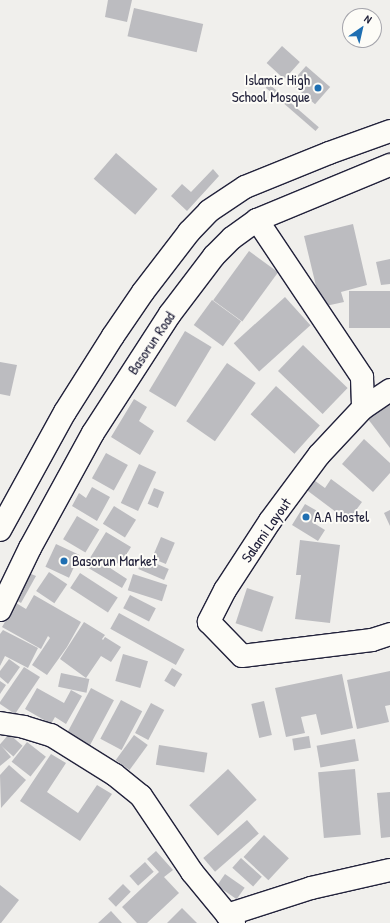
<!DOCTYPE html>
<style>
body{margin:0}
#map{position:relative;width:390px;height:923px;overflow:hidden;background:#f0efec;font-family:"Patrick Hand",sans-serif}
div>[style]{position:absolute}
.building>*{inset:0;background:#bcbcc0;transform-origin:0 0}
.roads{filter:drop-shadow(1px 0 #22223b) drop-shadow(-1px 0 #22223b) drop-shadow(0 1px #22223b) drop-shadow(0 -1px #22223b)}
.minor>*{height:22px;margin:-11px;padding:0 11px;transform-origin:11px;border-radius:11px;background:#fdfcf7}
.major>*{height:22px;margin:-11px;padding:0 11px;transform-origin:11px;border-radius:11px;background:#fdfcf7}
.dots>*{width:11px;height:11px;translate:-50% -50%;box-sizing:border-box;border:2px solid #fdfcf7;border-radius:50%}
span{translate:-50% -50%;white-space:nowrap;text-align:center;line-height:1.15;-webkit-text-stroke:4px #fdfcf7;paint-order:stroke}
.poi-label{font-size:15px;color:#22223b}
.right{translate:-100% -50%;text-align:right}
.left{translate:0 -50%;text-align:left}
.street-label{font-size:15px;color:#22223b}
.north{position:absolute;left:342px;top:8px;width:40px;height:40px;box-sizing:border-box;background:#fdfcf7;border:1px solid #a5a5ac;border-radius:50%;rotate:34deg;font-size:11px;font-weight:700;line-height:16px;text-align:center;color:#22223b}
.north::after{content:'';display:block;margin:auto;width:14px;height:18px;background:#1f6fb2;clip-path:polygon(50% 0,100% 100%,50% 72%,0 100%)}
</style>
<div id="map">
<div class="building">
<i style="clip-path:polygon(108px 0,132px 0,127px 22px,105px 17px)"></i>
<i style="left:134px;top:8px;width:71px;height:29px;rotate:13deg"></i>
<i style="left:282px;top:46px;width:24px;height:23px;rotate:42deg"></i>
<i style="left:306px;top:66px;width:32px;height:23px;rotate:41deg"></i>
<i style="left:269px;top:84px;width:66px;height:5px;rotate:41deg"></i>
<i style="left:116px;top:153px;width:55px;height:34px;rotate:41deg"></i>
<i style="clip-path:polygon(213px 169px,219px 176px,187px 211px,171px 196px,182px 184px,191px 192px)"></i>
<i style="clip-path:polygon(353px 224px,367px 285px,341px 292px,344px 302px,321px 307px,304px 236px)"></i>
<i style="left:249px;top:251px;width:36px;height:61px;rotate:36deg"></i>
<i style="clip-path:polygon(390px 259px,390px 284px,381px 285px,376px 262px)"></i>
<i style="left:390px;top:291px;width:37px;height:41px;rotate:90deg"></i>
<i style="left:285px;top:297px;width:38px;height:69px;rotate:48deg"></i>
<i style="left:212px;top:300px;width:36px;height:31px;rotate:36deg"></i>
<i style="left:185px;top:331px;width:31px;height:70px;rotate:31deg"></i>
<i style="left:303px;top:345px;width:62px;height:36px;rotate:44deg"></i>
<i style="clip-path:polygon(0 362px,17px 365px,10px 396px,0 394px)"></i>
<i style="left:227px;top:363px;width:35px;height:71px;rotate:35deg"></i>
<i style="left:276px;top:386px;width:59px;height:38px;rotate:42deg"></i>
<i style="clip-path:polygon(134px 399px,147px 407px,139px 421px,154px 431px,140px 455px,111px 437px)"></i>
<i style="clip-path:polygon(390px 402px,390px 448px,368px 419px)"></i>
<i style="clip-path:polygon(364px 439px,390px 463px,390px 473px,373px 492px,342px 464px)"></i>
<i style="left:106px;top:453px;width:25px;height:29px;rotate:29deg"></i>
<i style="left:139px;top:464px;width:19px;height:43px;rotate:25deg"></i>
<i style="clip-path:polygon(311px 478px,325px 488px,331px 479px,362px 502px,348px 521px,304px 488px)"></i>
<i style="clip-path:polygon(92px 487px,110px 497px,97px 521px,72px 506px,79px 493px,86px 498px)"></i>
<i style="left:154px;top:488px;width:11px;height:17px;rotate:22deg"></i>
<i style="clip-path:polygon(305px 504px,319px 512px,312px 522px,325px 530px,318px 541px,292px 525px)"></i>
<i style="left:114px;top:506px;width:26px;height:21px;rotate:32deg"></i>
<i style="clip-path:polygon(390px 510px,390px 526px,384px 513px)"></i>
<i style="left:77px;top:516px;width:26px;height:27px;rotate:31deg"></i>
<i style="clip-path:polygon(106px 532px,131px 547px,120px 565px,108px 557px,104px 564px,127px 579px,122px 588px,85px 566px)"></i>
<i style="left:161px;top:537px;width:15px;height:23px;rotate:23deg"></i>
<i style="clip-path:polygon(300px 540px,340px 545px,330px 623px,295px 619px,301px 575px,296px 575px)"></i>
<i style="left:56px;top:544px;width:26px;height:25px;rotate:25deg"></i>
<i style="left:143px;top:558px;width:28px;height:12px;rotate:23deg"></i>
<i style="clip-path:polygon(24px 571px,36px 576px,21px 603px,11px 597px)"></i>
<i style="left:49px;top:572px;width:22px;height:23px;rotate:34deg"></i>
<i style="left:80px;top:573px;width:45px;height:18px;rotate:33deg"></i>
<i style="left:133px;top:574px;width:36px;height:17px;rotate:18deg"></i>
<i style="left:247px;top:588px;width:28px;height:37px;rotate:18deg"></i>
<i style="clip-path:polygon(34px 595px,81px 622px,67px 647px,47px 675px,32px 665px,50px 638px,48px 636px,41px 649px,2px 627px,16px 603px,26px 609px)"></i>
<i style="left:130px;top:595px;width:29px;height:15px;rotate:27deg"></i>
<i style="left:119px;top:613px;width:75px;height:18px;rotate:29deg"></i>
<i style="clip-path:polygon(84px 622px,105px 635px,102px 639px,103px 640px,105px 637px,121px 647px,111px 662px,101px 656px,86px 678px,60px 659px)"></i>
<i style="clip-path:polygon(3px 630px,38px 648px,28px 668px,5px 656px,0 666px,0 634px)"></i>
<i style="left:123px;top:654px;width:26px;height:28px;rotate:16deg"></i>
<i style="clip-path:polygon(9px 659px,20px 667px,8px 684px,0 677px,0 671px)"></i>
<i style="clip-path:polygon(24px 667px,40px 677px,15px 714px,0 704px,0 702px)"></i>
<i style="left:172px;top:668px;width:12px;height:15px;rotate:31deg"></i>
<i style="clip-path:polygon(390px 671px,390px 705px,385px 706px,389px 722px,357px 729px,347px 680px)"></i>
<i style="left:61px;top:673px;width:29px;height:14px;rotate:12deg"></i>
<i style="clip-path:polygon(342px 674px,353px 728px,321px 735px,316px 714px,301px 717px,305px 733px,286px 737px,275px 688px)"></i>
<i style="clip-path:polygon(0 681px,6px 685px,0 694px)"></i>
<i style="clip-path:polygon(37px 688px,64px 703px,71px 690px,82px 696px,66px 724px,55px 717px,51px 724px,25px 709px)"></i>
<i style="left:91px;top:688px;width:26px;height:52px;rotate:28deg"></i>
<i style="left:121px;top:700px;width:24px;height:44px;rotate:28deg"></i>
<i style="left:264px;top:701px;width:35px;height:13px;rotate:77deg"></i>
<i style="left:151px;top:703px;width:15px;height:34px;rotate:28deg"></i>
<i style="left:9px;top:734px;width:18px;height:14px;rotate:41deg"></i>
<i style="left:134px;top:735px;width:17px;height:31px;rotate:36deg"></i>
<i style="left:309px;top:736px;width:12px;height:17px;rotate:81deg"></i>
<i style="left:355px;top:739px;width:22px;height:39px;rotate:80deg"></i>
<i style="left:27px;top:742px;width:24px;height:25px;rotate:38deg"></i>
<i style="clip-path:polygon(0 744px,11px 757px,0 766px)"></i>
<i style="left:159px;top:745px;width:49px;height:20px;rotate:9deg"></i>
<i style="clip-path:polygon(51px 754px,66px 763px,47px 792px,78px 813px,97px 785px,112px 794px,80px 841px,20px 801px)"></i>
<i style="clip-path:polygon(9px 765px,26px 780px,1px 808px,0 775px)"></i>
<i style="left:228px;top:769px;width:42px;height:53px;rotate:47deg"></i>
<i style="left:355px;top:769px;width:66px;height:37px;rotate:85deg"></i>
<i style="clip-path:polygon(390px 792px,390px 837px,381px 838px,377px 793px)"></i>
<i style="left:247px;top:820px;width:18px;height:58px;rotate:49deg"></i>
<i style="left:264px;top:835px;width:34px;height:30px;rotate:43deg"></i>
<i style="clip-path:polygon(156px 851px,173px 870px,164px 877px,179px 893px,147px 923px,137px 923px,122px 907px,159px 872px,147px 859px)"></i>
<i style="left:241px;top:858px;width:28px;height:13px;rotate:42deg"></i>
<i style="left:145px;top:862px;width:13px;height:21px;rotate:48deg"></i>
<i style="left:225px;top:874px;width:24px;height:14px;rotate:35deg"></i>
<i style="left:123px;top:884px;width:11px;height:21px;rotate:45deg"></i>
<i style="clip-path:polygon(0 885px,19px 900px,1px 923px,0 923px)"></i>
<i style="clip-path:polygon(182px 908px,197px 923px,167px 923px)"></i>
<i style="clip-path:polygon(111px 911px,122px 923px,98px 923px)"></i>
</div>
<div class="roads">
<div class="minor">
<i style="left:257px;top:220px;width:189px;rotate:56.2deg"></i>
<i style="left:362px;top:377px;width:31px;rotate:88deg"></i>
<i style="left:390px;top:390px;width:32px;rotate:146deg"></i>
<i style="left:363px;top:408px;width:64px;rotate:133.1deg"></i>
<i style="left:319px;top:455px;width:82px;rotate:126.6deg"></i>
<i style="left:270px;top:521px;width:82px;rotate:123.1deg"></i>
<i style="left:225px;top:590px;width:36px;rotate:117deg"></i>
<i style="left:209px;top:622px;width:47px;rotate:45.9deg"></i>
<i style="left:242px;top:656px;width:131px;rotate:-7deg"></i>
<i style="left:372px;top:640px;width:19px;rotate:-18deg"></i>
<i style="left:0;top:723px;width:24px;rotate:9deg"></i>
<i style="left:24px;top:727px;width:28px;rotate:17deg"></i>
<i style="left:51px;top:735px;width:75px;rotate:32deg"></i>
<i style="left:115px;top:775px;width:33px;rotate:39deg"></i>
<i style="left:141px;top:796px;width:92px;rotate:56.1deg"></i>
<i style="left:192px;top:872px;width:66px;rotate:50.5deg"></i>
<i style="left:227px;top:915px;width:88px;rotate:-17.8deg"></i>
<i style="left:311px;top:888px;width:81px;rotate:-12.8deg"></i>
</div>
<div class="major">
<i style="left:0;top:530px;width:135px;rotate:-61.2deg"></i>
<i style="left:65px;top:412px;width:90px;rotate:-57.7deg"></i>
<i style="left:113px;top:336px;width:53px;rotate:-55.7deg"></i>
<i style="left:143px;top:292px;width:76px;rotate:-52.5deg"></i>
<i style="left:189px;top:232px;width:29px;rotate:-46deg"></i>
<i style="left:209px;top:211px;width:43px;rotate:-33.7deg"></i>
<i style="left:245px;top:187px;width:91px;rotate:-22deg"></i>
<i style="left:329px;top:153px;width:65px;rotate:-19.8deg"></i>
<i style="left:0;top:610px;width:69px;rotate:-64.2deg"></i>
<i style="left:30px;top:548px;width:131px;rotate:-61.3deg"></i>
<i style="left:93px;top:433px;width:142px;rotate:-57.1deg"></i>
<i style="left:170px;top:314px;width:73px;rotate:-52.8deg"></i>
<i style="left:214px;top:256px;width:25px;rotate:-45deg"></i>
<i style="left:232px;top:238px;width:31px;rotate:-36deg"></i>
<i style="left:257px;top:220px;width:144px;rotate:-22.5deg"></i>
</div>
</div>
<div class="dots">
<i style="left:318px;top:88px;background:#1f6fb2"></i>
<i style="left:306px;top:517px;background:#1f6fb2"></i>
<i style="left:64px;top:561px;background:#1f6fb2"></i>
</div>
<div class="poi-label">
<span class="right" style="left:310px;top:88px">Islamic High<br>School Mosque</span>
<span class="left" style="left:314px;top:517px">A.A Hostel</span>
<span class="left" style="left:72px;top:561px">Basorun Market</span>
</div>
<div class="street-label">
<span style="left:151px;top:343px;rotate:-56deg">Basorun Road</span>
<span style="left:266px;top:530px;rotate:-55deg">Salami Layout</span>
</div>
<div class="north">N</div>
</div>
